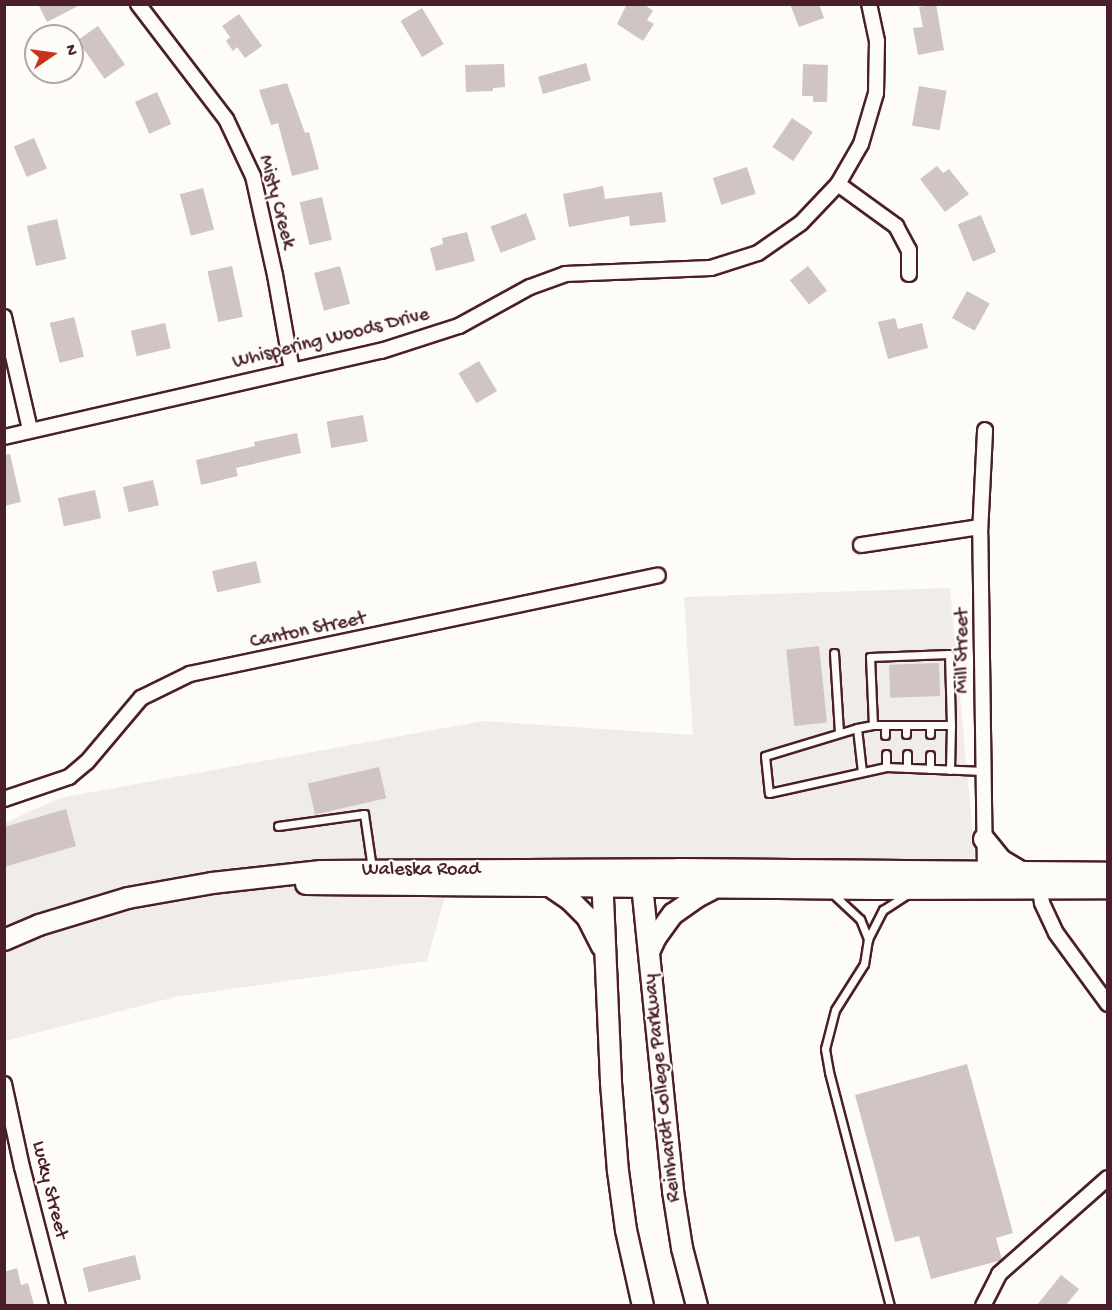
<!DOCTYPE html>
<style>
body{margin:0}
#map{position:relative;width:1112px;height:1310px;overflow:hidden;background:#fdfcf7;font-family:"Gochi Hand",sans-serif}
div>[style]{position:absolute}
.built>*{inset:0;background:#f0ece8}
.building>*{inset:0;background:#d0c5c4;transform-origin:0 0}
.roads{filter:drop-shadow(2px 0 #4a1f2b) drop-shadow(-2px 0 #4a1f2b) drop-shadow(0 2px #4a1f2b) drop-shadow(0 -2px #4a1f2b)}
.lane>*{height:7px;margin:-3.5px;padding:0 3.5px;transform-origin:3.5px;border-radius:3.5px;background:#fdfcf7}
.street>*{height:14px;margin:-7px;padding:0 7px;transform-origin:7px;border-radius:7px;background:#fdfcf7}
.secondary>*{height:20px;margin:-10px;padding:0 10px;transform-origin:10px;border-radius:10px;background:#fdfcf7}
span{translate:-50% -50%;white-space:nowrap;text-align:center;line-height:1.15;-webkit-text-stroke:4.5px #fdfcf7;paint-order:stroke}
.street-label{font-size:20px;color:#4a1f2b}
.frame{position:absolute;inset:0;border:6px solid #4a1f2b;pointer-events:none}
.north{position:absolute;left:24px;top:24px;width:60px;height:60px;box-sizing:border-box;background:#fdfcf7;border:2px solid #b5a4a5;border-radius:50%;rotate:77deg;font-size:16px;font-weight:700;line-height:24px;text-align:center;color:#4a1f2b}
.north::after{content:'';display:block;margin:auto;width:21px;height:27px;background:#c8321e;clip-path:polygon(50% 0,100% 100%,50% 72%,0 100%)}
</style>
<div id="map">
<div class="built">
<i style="clip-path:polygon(950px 588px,975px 858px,451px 874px,427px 961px,175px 997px,5px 1041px,5px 823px,60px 798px,483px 721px,693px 735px,684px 597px)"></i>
</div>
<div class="building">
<i style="clip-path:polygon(38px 4px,82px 4px,47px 22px)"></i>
<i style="clip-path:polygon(627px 4px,644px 4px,653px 11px,647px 20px,654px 24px,643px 41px,617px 24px)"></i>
<i style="clip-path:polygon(790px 4px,819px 4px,824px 18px,799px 27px)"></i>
<i style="clip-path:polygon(936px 4px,944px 50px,918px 55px,913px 28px,923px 27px,919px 7px)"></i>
<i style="left:422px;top:8px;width:42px;height:25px;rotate:59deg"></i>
<i style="clip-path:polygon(239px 14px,262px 46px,245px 58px,237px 47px,233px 51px,226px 41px,230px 37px,222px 26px)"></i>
<i style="left:98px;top:26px;width:47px;height:25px;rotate:55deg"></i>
<i style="left:586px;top:63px;width:18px;height:50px;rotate:74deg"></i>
<i style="clip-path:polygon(504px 64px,505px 87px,493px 88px,493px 91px,466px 92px,465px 65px)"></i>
<i style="clip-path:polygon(803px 64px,828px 65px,827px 102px,813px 102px,813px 96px,802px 96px)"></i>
<i style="clip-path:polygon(287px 83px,305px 133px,309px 132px,319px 169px,292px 176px,278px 123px,271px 125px,259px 90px)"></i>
<i style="left:919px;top:86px;width:28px;height:40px;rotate:10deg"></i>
<i style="left:157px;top:92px;width:35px;height:24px;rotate:66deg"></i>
<i style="left:792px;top:118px;width:25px;height:35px;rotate:34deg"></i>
<i style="left:34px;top:138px;width:33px;height:22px;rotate:67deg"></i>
<i style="clip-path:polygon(937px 166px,943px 173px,949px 169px,969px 194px,945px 212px,920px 179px)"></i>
<i style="left:747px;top:167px;width:28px;height:36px;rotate:72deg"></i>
<i style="clip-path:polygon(603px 186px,605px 199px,662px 192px,666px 222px,630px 226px,629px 216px,569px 227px,563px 194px)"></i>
<i style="left:203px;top:188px;width:43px;height:24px;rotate:75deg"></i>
<i style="left:322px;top:197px;width:44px;height:23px;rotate:77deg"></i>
<i style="left:526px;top:213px;width:28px;height:38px;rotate:69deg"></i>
<i style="left:981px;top:215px;width:40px;height:25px;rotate:68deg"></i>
<i style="left:57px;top:219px;width:41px;height:31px;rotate:77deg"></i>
<i style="clip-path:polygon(467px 232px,475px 261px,436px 271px,430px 248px,443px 244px,442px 238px)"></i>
<i style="left:232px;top:266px;width:52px;height:25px;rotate:78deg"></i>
<i style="left:340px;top:266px;width:39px;height:27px;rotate:75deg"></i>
<i style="left:808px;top:266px;width:31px;height:23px;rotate:52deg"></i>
<i style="left:967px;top:291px;width:26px;height:31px;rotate:29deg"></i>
<i style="left:74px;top:317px;width:41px;height:25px;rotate:76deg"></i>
<i style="clip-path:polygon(895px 318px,898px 329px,922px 323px,928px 348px,888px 359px,878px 322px)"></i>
<i style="left:165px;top:323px;width:26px;height:35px;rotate:77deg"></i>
<i style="left:479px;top:361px;width:35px;height:24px;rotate:59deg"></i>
<i style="left:363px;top:415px;width:27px;height:37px;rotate:80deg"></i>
<i style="clip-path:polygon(297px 433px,301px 453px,236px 468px,238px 476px,201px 485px,196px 460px,255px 446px,254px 442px)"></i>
<i style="clip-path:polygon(10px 454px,21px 502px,4px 506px,4px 455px)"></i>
<i style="left:153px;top:480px;width:26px;height:31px;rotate:77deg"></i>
<i style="left:95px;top:490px;width:29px;height:38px;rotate:78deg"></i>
<i style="left:256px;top:561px;width:22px;height:45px;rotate:77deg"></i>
<i style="left:819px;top:646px;width:77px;height:33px;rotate:84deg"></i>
<i style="left:939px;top:663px;width:33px;height:50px;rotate:88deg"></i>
<i style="left:379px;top:767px;width:32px;height:73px;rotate:77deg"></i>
<i style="clip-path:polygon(66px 809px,76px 846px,4px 867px,4px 827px)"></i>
<i style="clip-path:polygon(967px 1064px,1013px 1233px,996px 1238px,1002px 1260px,931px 1279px,919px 1236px,895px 1242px,855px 1095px)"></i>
<i style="left:135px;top:1255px;width:25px;height:54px;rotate:76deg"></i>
<i style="clip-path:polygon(17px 1268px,21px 1285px,28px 1283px,34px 1305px,4px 1305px,4px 1272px)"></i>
<i style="clip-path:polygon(1061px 1275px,1079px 1289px,1066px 1305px,1037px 1305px)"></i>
</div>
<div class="roads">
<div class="lane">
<i style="left:834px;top:653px;width:80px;rotate:86.4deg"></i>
<i style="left:873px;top:725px;width:68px;rotate:-92.5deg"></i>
<i style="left:870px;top:657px;width:79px;rotate:-2.2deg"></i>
<i style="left:949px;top:654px;width:71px;rotate:88.4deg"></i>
<i style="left:885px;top:725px;width:10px;rotate:90deg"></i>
<i style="left:906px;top:725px;width:9px;rotate:90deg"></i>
<i style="left:930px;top:725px;width:9px;rotate:90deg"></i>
<i style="left:857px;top:728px;width:96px;rotate:163.1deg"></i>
<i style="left:765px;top:756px;width:37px;rotate:84deg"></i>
<i style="left:769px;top:793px;width:120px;rotate:-12.5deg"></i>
<i style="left:886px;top:767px;width:98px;rotate:2.3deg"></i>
<i style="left:886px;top:754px;width:13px;rotate:90deg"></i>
<i style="left:907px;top:754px;width:14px;rotate:90deg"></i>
<i style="left:930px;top:755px;width:14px;rotate:90deg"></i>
<i style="left:862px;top:772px;width:44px;rotate:-96.5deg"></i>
<i style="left:857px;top:728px;width:16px;rotate:-11deg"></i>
<i style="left:873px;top:725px;width:78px"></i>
<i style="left:951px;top:725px;width:45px;rotate:91.3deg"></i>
<i style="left:278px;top:826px;width:87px;rotate:-7.9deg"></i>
<i style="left:364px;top:814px;width:55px;rotate:81.6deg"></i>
<i style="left:833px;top:894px;width:37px;rotate:43deg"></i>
<i style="left:860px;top:919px;width:22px;rotate:68deg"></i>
<i style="left:868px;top:939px;width:33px;rotate:-63deg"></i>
<i style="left:883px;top:910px;width:27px;rotate:-33deg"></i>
<i style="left:868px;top:939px;width:25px;rotate:99deg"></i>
<i style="left:864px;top:964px;width:54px;rotate:122.2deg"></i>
<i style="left:835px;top:1010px;width:40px;rotate:104.4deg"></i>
<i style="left:825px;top:1049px;width:23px;rotate:80deg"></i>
<i style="left:829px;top:1072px;width:242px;rotate:75.4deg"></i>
</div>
<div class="street">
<i style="left:138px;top:4px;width:145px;rotate:52.6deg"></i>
<i style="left:226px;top:119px;width:63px;rotate:64.7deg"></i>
<i style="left:253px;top:176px;width:101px;rotate:77.5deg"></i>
<i style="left:275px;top:275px;width:97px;rotate:79.9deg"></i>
<i style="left:838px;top:184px;width:72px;rotate:35.9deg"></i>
<i style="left:896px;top:226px;width:27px;rotate:62deg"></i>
<i style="left:909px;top:250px;width:24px;rotate:90deg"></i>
<i style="left:4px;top:317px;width:116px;rotate:77deg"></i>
<i style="left:4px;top:437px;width:387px;rotate:-12.9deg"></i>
<i style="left:381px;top:351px;width:82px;rotate:-17.8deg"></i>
<i style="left:459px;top:326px;width:81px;rotate:-28.8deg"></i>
<i style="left:530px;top:287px;width:37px;rotate:-20deg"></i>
<i style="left:565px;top:274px;width:146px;rotate:-2.4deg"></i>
<i style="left:711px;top:268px;width:49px;rotate:-17.7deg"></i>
<i style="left:758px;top:253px;width:52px;rotate:-34.9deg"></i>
<i style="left:801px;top:223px;width:54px;rotate:-46.5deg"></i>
<i style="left:838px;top:184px;width:46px;rotate:-60.1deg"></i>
<i style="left:861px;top:144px;width:53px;rotate:-73.6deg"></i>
<i style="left:876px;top:93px;width:52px;rotate:-88.9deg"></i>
<i style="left:877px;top:41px;width:38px;rotate:-102deg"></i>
<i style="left:861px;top:545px;width:120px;rotate:-8.6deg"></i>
<i style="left:4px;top:799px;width:69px;rotate:-18.7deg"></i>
<i style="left:69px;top:777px;width:23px;rotate:-40deg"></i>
<i style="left:87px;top:762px;width:84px;rotate:-49.8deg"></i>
<i style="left:141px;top:698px;width:55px;rotate:-26.1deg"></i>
<i style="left:190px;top:674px;width:478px;rotate:-11.9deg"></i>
<i style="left:985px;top:872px;width:338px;rotate:-90.8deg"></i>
<i style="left:980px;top:534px;width:104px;rotate:-87.2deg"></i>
<i style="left:1040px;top:889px;width:14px;rotate:82deg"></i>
<i style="left:1042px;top:903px;width:33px;rotate:65deg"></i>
<i style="left:1056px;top:933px;width:88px;rotate:53.8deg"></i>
<i style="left:4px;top:1084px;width:85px;rotate:77.8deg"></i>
<i style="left:22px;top:1167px;width:144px;rotate:75.5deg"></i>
<i style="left:983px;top:1306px;width:36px;rotate:-63deg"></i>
<i style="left:999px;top:1274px;width:145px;rotate:-41.4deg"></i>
</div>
<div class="secondary">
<i style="left:984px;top:839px;width:27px;rotate:51deg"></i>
<i style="left:1001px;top:860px;width:26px;rotate:31deg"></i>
<i style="left:602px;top:875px;width:208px;rotate:87.5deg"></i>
<i style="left:611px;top:1083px;width:88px;rotate:85.5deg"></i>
<i style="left:618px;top:1171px;width:60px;rotate:82.3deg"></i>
<i style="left:626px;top:1230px;width:78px;rotate:77.4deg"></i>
<i style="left:641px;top:875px;width:318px;rotate:84.2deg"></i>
<i style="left:673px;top:1191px;width:58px;rotate:81deg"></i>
<i style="left:682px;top:1248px;width:60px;rotate:75.5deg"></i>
<i style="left:306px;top:884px;width:569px;rotate:0.5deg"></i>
<i style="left:875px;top:889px;width:233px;rotate:-0.2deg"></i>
<i style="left:551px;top:887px;width:23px;rotate:34deg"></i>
<i style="left:570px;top:900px;width:24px;rotate:45deg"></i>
<i style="left:587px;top:917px;width:33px;rotate:63deg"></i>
<i style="left:4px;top:940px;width:38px;rotate:-23deg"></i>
<i style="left:39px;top:925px;width:93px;rotate:-16.9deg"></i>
<i style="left:128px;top:898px;width:85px;rotate:-10.1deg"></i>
<i style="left:212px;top:883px;width:110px;rotate:-6.3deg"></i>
<i style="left:321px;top:871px;width:357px;rotate:-0.3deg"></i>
<i style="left:678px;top:869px;width:430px;rotate:0.5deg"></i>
<i style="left:649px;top:952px;width:17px;rotate:-65deg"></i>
<i style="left:656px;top:937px;width:29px;rotate:-54deg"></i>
<i style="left:673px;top:914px;width:29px;rotate:-35deg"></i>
<i style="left:697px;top:897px;width:16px;rotate:-27deg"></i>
</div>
</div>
<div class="street-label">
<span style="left:276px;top:202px;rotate:75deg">Misty Creek</span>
<span style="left:331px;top:339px;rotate:-14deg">Whispering Woods Drive</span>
<span style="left:308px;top:631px;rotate:-12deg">Canton Street</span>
<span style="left:963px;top:651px;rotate:-90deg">Mill Street</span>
<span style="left:421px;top:870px">Waleska Road</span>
<span style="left:663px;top:1088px;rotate:-96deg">Reinhardt College Parkway</span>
<span style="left:49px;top:1190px;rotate:76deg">Lucky Street</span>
</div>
<div class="frame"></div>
<div class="north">N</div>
</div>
